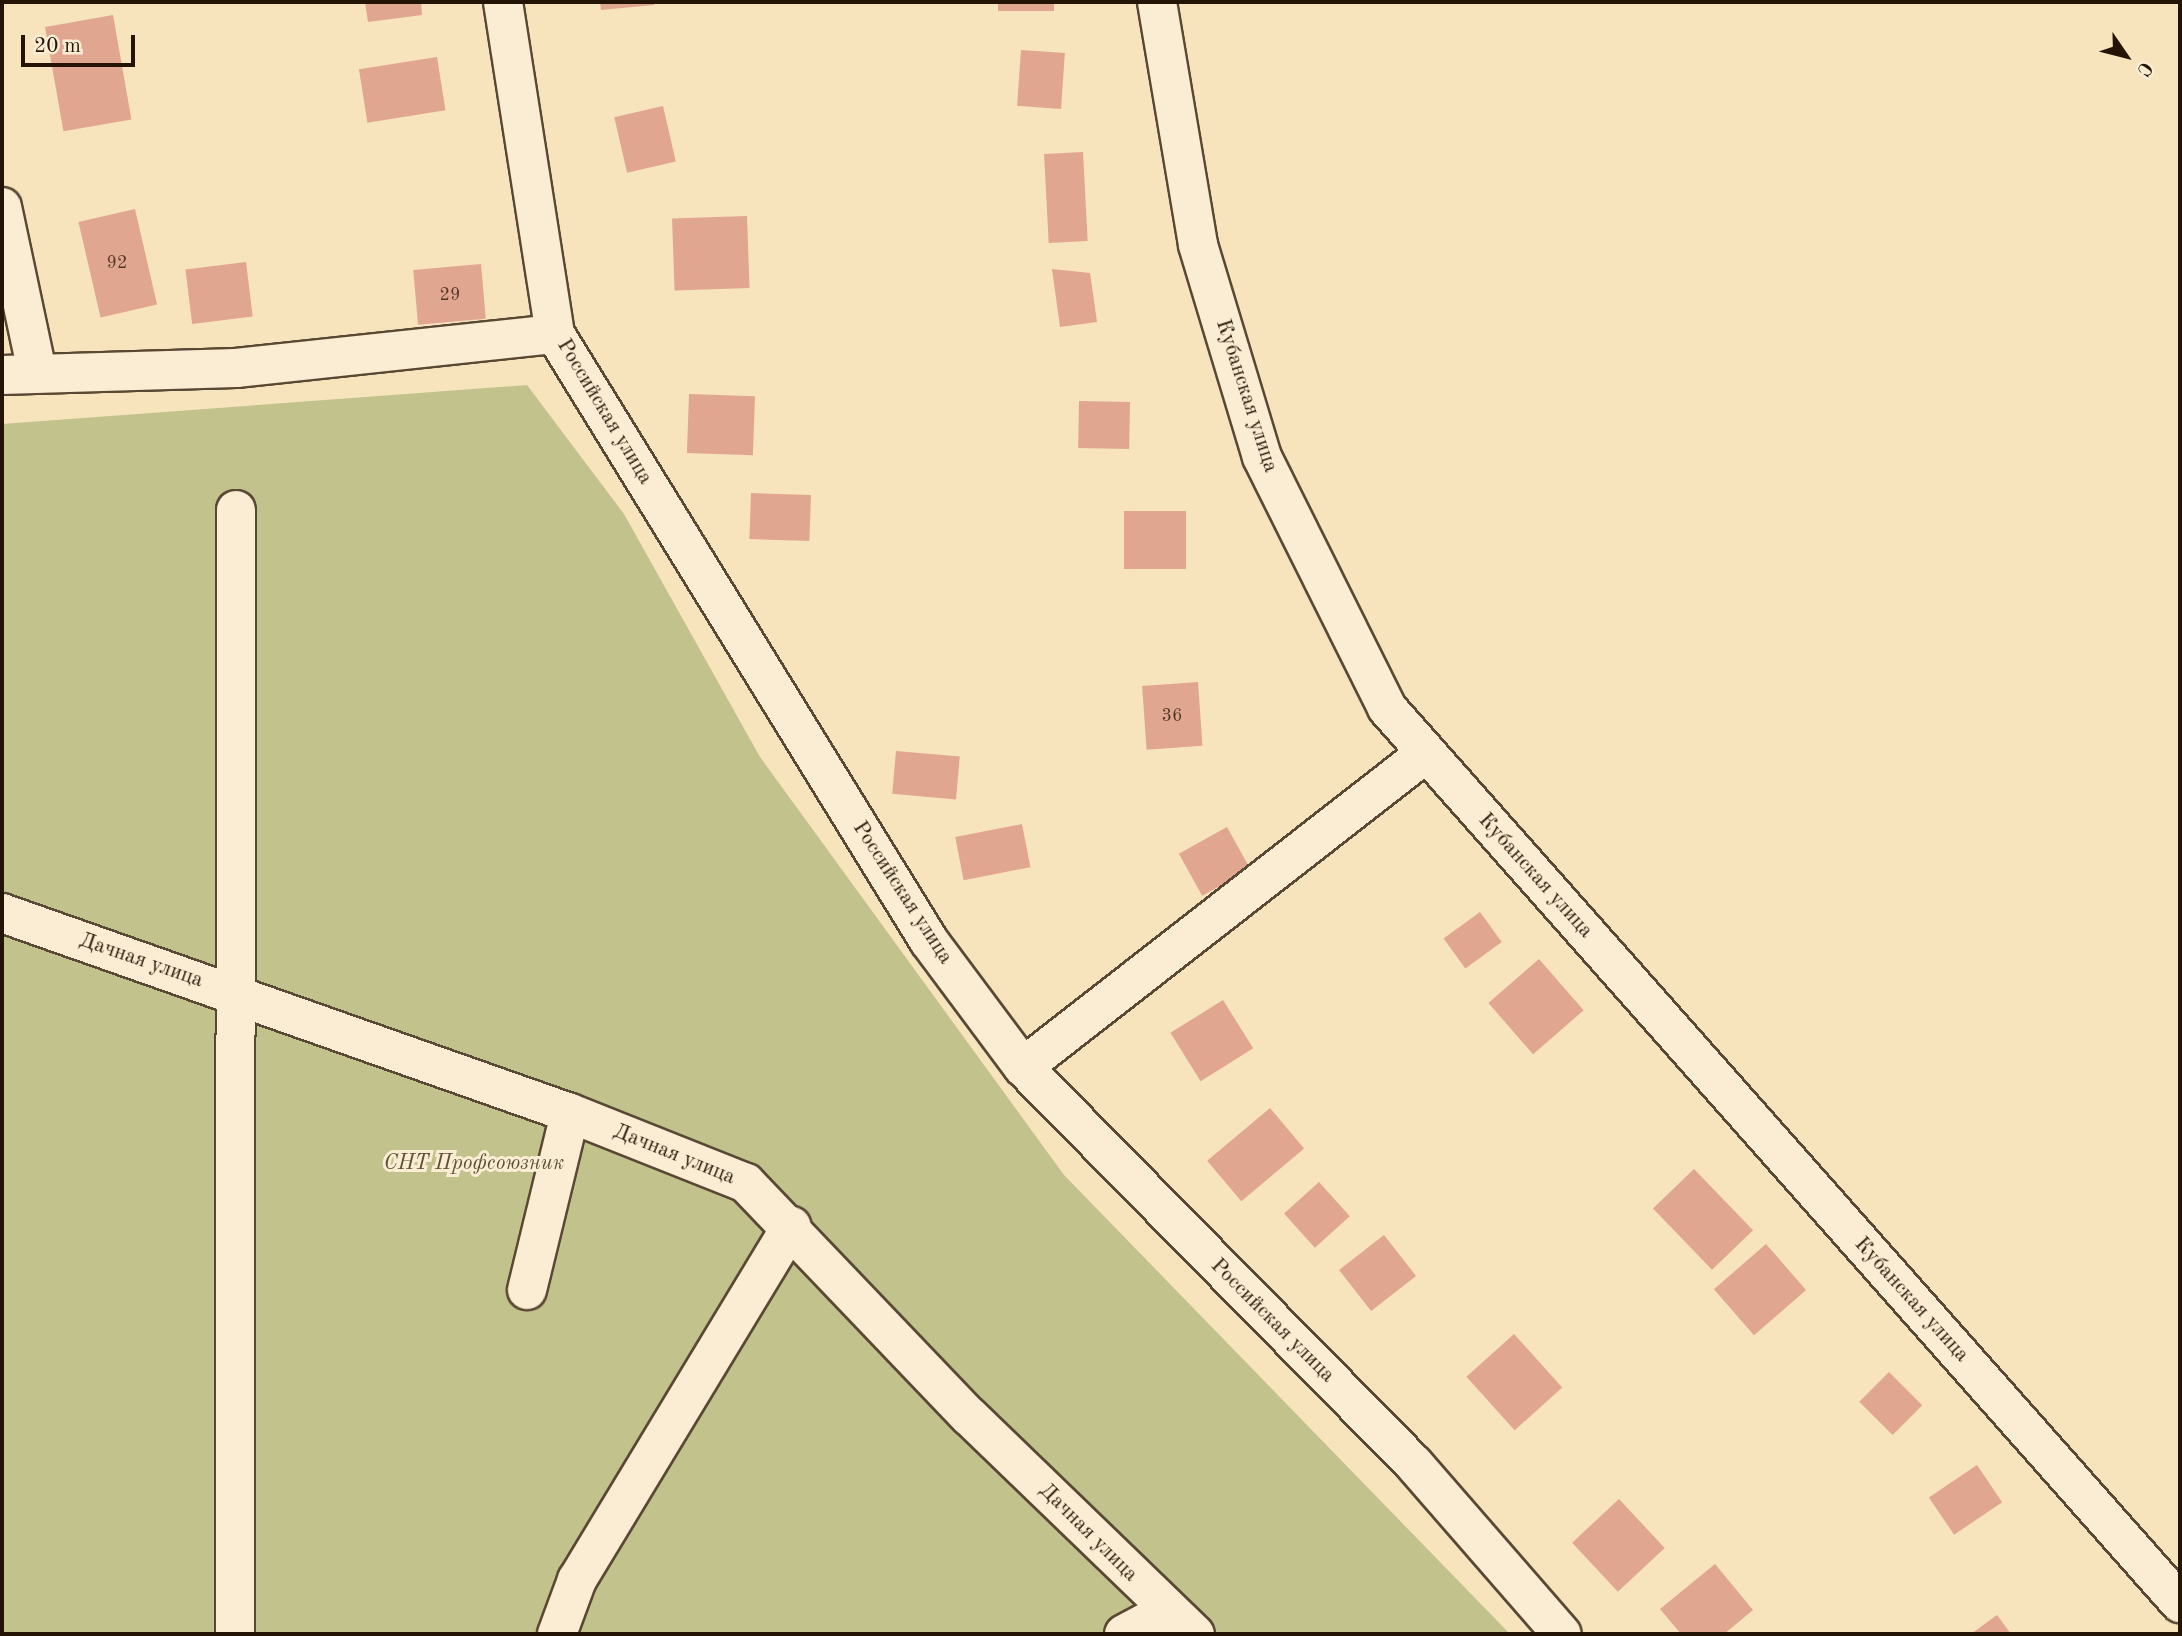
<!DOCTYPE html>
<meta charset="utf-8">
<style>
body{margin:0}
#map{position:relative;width:2182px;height:1636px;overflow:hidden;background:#f7e3bc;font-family:"Old Standard TT",serif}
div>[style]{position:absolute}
.green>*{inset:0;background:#c2c28d}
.building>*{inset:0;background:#e1a690;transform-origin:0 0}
.roads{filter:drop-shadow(2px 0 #594834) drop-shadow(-2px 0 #594834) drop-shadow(0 2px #594834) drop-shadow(0 -2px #594834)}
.minor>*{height:38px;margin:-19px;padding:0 19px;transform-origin:19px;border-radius:19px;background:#faedd3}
span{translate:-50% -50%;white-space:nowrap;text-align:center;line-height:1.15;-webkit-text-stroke:6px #faedd3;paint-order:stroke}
.number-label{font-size:18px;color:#533828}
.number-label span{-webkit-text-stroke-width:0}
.street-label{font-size:21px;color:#241406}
.park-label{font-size:21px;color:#5b5135;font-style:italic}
.frame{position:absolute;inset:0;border:4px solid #241406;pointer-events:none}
.north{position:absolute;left:2091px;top:21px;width:70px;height:70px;-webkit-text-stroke:5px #faedd3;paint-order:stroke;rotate:125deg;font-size:19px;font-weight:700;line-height:28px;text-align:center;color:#241406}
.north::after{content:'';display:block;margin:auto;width:24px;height:32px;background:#241406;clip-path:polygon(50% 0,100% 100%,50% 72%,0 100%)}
.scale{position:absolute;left:21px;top:35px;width:114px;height:32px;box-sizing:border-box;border:4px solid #241406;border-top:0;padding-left:9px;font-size:21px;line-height:24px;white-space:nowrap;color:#241406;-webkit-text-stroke:5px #faedd3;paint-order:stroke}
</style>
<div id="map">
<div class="green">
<i style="clip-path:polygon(527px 385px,624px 514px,760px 757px,1064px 1175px,1510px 1634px,2px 1634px,2px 424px)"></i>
</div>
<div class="building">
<i style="clip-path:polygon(365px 2px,421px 2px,422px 15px,368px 22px)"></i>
<i style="clip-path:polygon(600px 2px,654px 2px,654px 5px,601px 10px)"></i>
<i style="left:998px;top:2px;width:56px;height:9px"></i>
<i style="left:113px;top:15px;width:106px;height:69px;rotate:80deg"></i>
<i style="left:1021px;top:50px;width:44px;height:56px;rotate:4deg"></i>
<i style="left:437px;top:57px;width:54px;height:79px;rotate:81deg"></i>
<i style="left:663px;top:106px;width:57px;height:50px;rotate:77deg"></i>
<i style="left:1083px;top:152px;width:89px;height:39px;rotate:87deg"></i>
<i style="left:135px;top:209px;width:98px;height:58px;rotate:77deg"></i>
<i style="left:747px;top:216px;width:72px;height:75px;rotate:88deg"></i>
<i style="left:246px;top:262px;width:55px;height:61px;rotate:83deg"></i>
<i style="left:481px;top:264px;width:55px;height:68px;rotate:85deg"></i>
<i style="clip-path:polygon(1052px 269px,1090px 273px,1097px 322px,1060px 327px)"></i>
<i style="left:689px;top:394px;width:66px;height:59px;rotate:2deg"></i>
<i style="left:1079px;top:401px;width:51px;height:47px;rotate:1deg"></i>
<i style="left:751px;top:493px;width:60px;height:46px;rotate:2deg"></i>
<i style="left:1124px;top:511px;width:62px;height:58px"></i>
<i style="left:1198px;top:682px;width:64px;height:56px;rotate:86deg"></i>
<i style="left:896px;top:751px;width:64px;height:43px;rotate:5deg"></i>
<i style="left:1022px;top:824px;width:44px;height:68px;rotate:79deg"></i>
<i style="left:1227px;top:827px;width:48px;height:55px;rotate:61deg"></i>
<i style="left:1480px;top:912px;width:37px;height:45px;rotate:54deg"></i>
<i style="left:1539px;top:959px;width:68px;height:67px;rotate:49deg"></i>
<i style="left:1223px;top:1000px;width:57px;height:62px;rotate:58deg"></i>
<i style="left:1270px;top:1108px;width:53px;height:82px;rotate:50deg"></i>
<i style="left:1694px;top:1169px;width:85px;height:57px;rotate:46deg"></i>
<i style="left:1319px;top:1182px;width:46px;height:47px;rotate:48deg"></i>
<i style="left:1384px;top:1235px;width:52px;height:57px;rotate:52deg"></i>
<i style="left:1766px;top:1244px;width:61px;height:69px;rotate:49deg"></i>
<i style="left:1514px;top:1334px;width:72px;height:64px;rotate:48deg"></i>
<i style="left:1889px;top:1372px;width:47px;height:42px;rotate:45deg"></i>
<i style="left:1977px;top:1465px;width:45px;height:58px;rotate:56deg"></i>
<i style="left:1619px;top:1499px;width:67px;height:64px;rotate:47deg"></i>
<i style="clip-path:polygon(1715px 1564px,1753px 1610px,1724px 1634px,1681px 1634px,1660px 1609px)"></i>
<i style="clip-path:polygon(1997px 1615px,2011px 1634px,1971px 1634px)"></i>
</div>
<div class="roads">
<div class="minor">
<i style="left:503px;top:2px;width:336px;rotate:81.1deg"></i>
<i style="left:555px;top:334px;width:713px;rotate:58.36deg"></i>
<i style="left:929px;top:941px;width:157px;rotate:53.3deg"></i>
<i style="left:1023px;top:1067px;width:557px;rotate:45.44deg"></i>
<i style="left:1414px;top:1464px;width:225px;rotate:49deg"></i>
<i style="left:1157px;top:2px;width:246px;rotate:80.4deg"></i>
<i style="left:1198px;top:245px;width:221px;rotate:73.2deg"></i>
<i style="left:1262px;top:457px;width:280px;rotate:63.5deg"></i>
<i style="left:1387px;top:708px;width:1196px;rotate:48.46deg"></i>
<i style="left:2px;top:207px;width:169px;rotate:78deg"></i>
<i style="left:2px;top:375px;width:234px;rotate:-1.7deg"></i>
<i style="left:236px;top:368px;width:321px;rotate:-6.1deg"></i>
<i style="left:2px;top:913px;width:602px;rotate:19.4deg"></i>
<i style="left:570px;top:1113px;width:189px;rotate:21.7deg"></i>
<i style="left:746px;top:1183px;width:323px;rotate:46.3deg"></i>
<i style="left:969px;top:1416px;width:314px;rotate:44deg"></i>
<i style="left:1023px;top:1067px;width:511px;rotate:-37.92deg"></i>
<i style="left:527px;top:1290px;width:182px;rotate:-76.3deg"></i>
<i style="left:235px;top:1634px;width:1124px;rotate:-89.95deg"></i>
<i style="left:557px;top:1634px;width:58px;rotate:-69.7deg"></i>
<i style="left:577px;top:1580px;width:414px;rotate:-58.8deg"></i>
<i style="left:1124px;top:1634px;width:49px;rotate:-28.1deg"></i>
</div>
</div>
<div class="number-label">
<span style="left:117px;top:263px">92</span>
<span style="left:450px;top:295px">29</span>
<span style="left:1172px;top:716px">36</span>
</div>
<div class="street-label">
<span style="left:1246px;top:396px;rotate:72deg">Кубанская улица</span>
<span style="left:604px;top:412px;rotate:59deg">Российская улица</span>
<span style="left:1535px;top:876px;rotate:48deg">Кубанская улица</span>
<span style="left:902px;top:893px;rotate:57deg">Российская улица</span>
<span style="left:141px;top:961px;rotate:19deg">Дачная улица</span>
<span style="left:674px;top:1155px;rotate:22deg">Дачная улица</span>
<span style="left:1911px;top:1300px;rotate:48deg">Кубанская улица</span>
<span style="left:1272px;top:1321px;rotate:45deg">Российская улица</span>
<span style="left:1088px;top:1533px;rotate:45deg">Дачная улица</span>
</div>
<div class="park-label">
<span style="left:474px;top:1164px">СНТ Профсоюзник</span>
</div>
<div class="frame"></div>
<div class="north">С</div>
<div class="scale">20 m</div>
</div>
